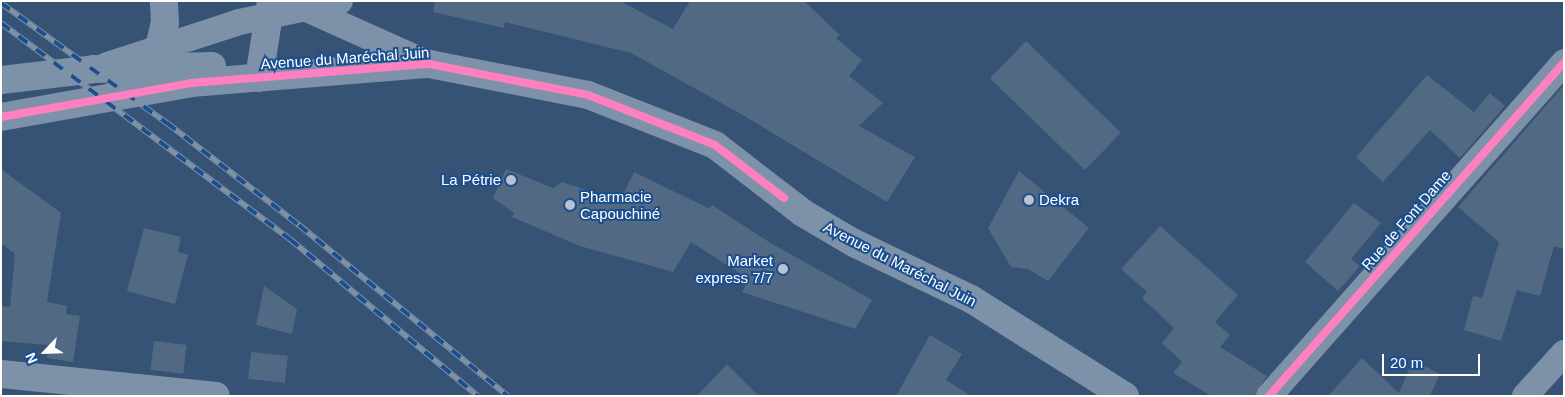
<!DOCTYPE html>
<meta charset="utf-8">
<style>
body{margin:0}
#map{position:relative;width:1565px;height:397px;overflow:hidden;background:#365274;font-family:Helvetica,sans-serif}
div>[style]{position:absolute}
.building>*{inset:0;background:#526984;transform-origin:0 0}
.minor>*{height:26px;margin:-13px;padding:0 13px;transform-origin:13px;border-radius:13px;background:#7d92a8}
.tertiary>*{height:28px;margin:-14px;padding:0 14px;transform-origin:14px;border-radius:14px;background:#7d92a8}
.rail>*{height:5.5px;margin-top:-2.75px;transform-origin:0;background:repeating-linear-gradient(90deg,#1b4f8f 0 11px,#7e92a7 0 22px);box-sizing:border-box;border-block:1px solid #7e92a7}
.cycleway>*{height:8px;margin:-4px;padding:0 4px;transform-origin:4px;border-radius:4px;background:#ff80c0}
.dots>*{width:14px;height:14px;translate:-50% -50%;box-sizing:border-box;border:2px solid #1b4f8f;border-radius:50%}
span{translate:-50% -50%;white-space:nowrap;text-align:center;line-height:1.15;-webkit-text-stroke:4px #1b4f8f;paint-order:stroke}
.street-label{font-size:15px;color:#fff}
.poi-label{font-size:15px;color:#fff}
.right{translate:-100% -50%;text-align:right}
.left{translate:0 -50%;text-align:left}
.frame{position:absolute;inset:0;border:2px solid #fff;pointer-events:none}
.north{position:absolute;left:20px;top:327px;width:50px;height:50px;-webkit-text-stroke:4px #1b4f8f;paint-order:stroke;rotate:246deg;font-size:14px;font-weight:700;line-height:20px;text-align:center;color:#fff}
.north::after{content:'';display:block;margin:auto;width:18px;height:22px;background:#fff;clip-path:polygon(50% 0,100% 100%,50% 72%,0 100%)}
.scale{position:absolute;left:1382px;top:354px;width:98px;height:22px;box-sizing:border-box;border:2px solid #fff;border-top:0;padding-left:6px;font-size:15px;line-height:18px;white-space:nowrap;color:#fff;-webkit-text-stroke:4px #1b4f8f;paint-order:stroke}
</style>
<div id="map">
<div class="building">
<i style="clip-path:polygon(435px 1px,620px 1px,673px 29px,690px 1px,804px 1px,840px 35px,836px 38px,862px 60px,849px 76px,883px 103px,859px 126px,915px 157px,887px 202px,741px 114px,631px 53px,505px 22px,504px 28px,433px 12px)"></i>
<i style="left:1026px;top:41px;width:132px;height:52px;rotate:44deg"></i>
<i style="clip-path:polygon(1427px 75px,1474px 112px,1490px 93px,1505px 106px,1460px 158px,1430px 130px,1383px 182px,1356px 157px)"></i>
<i style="clip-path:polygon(1564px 85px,1564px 249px,1554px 246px,1540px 296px,1517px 290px,1501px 341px,1464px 330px,1473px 296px,1482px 298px,1499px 242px,1458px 207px)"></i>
<i style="clip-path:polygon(1px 169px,61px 213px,47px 302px,67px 306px,66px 314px,80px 316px,73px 362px,47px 358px,48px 345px,1px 341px,1px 306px,10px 307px,15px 254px,1px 243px)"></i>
<i style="clip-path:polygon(506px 169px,553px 188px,562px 182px,620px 201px,634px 172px,710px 209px,712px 205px,769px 242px,872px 300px,855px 329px,742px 292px,749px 279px,691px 242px,673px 272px,580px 246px,512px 217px,514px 213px,493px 198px)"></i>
<i style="clip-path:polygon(1019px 171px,1089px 228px,1048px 281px,1028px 269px,1011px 267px,988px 228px)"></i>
<i style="clip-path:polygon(1354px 203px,1381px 223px,1351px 259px,1360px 266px,1338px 291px,1305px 262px)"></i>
<i style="clip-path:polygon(1160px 226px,1238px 295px,1215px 322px,1230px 335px,1220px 347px,1267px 376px,1254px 396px,1211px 396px,1173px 373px,1182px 362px,1162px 343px,1174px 328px,1142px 298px,1147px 292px,1121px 269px)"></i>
<i style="clip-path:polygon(144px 228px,181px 237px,178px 252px,188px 255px,175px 304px,127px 291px)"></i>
<i style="clip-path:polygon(264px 286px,297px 309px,292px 334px,256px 325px)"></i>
<i style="clip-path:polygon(930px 335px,962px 354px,946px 380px,971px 396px,896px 396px)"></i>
<i style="left:154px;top:341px;width:33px;height:29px;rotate:7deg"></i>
<i style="left:251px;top:352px;width:37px;height:27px;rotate:6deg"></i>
<i style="clip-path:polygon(1362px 358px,1399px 393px,1413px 360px,1440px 374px,1430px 396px,1328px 396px)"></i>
<i style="clip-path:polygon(727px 364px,759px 396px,697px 396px)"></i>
</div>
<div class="minor">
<i style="left:302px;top:7px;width:139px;rotate:24.2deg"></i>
<i style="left:107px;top:65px;width:139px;rotate:-18deg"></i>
<i style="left:239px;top:22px;width:103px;rotate:-11.7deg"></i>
<i style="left:1269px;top:396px;width:446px;rotate:-48.5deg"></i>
<i style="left:1525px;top:396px;width:58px;rotate:-47.8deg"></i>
</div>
<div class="tertiary">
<i style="left:159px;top:48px;width:26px;rotate:-77deg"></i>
<i style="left:165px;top:23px;width:22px;rotate:-93deg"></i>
<i style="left:259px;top:78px;width:78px;rotate:-81.1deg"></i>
<i style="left:1px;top:80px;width:94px;rotate:-6.7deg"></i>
<i style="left:94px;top:69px;width:118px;rotate:-1.5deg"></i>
<i style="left:1px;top:117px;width:193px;rotate:-10.1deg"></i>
<i style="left:191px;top:83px;width:239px;rotate:-4.6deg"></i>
<i style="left:429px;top:64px;width:162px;rotate:11deg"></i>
<i style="left:588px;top:95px;width:136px;rotate:21.5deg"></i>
<i style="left:715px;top:145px;width:111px;rotate:37.7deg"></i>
<i style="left:803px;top:213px;width:59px;rotate:30.5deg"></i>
<i style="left:854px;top:243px;width:130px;rotate:25.6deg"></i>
<i style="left:971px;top:299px;width:182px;rotate:32.2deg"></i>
<i style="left:1px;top:374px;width:216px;rotate:5.8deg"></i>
</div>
<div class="rail">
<i style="left:1px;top:3px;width:205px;rotate:35.9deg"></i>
<i style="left:167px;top:123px;width:167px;rotate:37.7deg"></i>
<i style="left:299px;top:225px;width:270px;rotate:39.3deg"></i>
<i style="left:1px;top:23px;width:361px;rotate:36.8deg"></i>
<i style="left:290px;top:239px;width:245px;rotate:39.9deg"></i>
</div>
<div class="cycleway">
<i style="left:1px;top:117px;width:193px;rotate:-10.1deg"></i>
<i style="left:191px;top:83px;width:239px;rotate:-4.6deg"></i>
<i style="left:429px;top:64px;width:162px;rotate:11deg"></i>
<i style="left:588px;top:95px;width:136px;rotate:21.5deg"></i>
<i style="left:715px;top:145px;width:87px;rotate:37.5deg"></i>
<i style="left:1269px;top:396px;width:446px;rotate:-48.5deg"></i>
</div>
<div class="dots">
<i style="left:511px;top:180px;background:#b9c2ce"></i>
<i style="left:1029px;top:200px;background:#b9c2ce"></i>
<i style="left:570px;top:205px;background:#b9c2ce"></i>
<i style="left:783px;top:269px;background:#b9c2ce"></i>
</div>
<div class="street-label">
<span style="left:345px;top:58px;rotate:-4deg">Avenue du Maréchal Juin</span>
<span style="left:1406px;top:220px;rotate:-49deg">Rue de Font Dame</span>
<span style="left:900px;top:264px;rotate:27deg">Avenue du Maréchal Juin</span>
</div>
<div class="poi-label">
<span class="right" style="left:501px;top:180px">La Pétrie</span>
<span class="left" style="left:580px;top:205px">Pharmacie<br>Capouchiné</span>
<span class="left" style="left:1039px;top:200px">Dekra</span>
<span class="right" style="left:773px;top:269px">Market<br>express 7/7</span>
</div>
<div class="frame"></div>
<div class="north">N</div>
<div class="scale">20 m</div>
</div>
